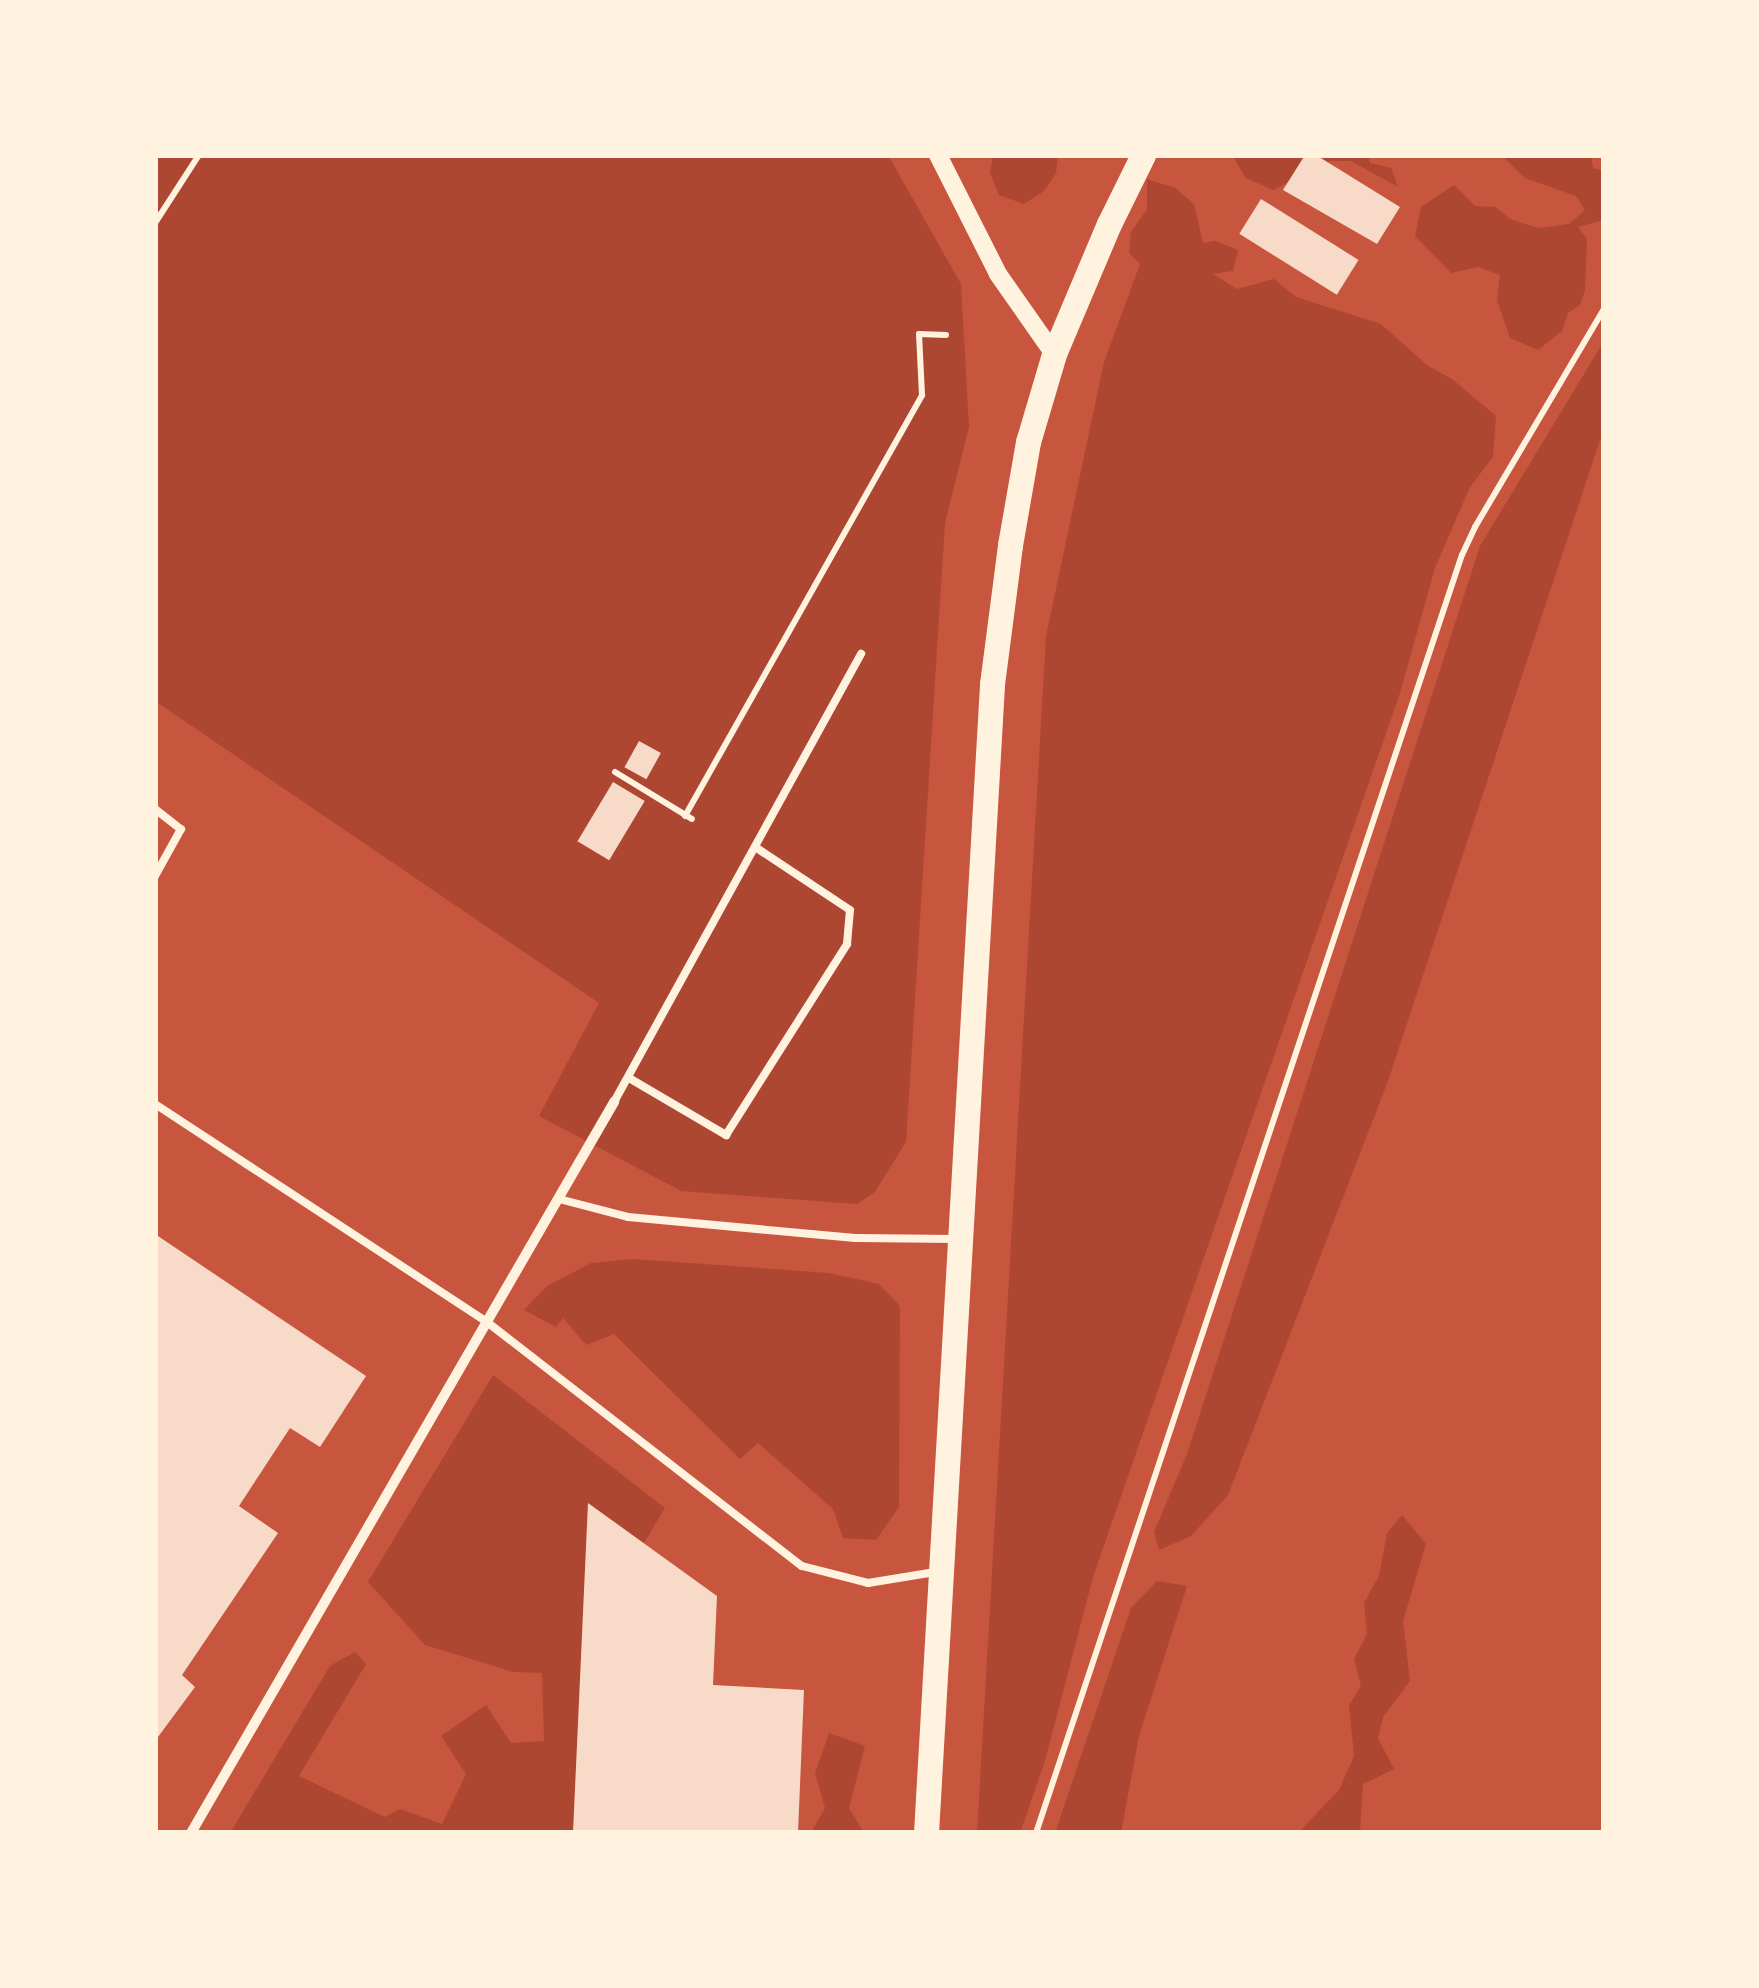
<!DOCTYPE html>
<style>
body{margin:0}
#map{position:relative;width:1759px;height:1988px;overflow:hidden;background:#c8553d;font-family:"DM Sans",sans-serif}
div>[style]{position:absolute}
.green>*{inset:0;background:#ae4732}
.building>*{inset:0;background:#f7dbc8;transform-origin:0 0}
.path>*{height:6px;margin:-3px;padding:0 3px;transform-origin:3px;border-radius:3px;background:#fff3e0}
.service>*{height:8px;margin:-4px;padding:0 4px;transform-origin:4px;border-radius:4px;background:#fff3e0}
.minor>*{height:10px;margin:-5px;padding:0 5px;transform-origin:5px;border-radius:5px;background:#fff3e0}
.tertiary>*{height:18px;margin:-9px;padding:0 9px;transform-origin:9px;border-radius:9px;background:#fff3e0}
.primary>*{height:25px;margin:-12.5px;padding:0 12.5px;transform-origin:12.5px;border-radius:12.5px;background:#fff3e0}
span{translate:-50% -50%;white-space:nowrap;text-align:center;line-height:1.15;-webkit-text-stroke:9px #fff3e0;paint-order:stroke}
.frame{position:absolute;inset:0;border:158px solid #fff3e0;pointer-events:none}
</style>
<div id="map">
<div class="green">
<i style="clip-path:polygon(155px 155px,888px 155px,961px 284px,969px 427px,945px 523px,906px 1142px,875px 1192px,857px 1204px,681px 1191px,539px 1116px,599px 1003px,155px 701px)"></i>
<i style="clip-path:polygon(993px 155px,1058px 155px,1056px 173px,1044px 191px,1024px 204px,999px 195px,990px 173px)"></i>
<i style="clip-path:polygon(1232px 155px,1368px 155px,1370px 163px,1391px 168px,1398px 187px,1351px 161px,1330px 161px,1273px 190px,1246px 178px)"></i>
<i style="clip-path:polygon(1501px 155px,1591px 155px,1593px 168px,1604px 171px,1604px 220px,1578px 227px,1587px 239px,1585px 290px,1580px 305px,1568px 313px,1562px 331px,1538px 350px,1510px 338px,1497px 300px,1500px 275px,1478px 267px,1451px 273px,1415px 236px,1421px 207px,1454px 185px,1475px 206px,1496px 207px,1510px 219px,1538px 228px,1569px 224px,1585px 210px,1576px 196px,1525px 178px)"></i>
<i style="clip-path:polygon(1147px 179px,1175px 188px,1194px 204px,1203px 243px,1215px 241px,1238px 250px,1233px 271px,1213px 274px,1237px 289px,1274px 279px,1296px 297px,1381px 324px,1428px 366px,1452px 379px,1496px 416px,1493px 457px,1470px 487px,1435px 568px,1400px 693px,1093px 1577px,1045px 1761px,1020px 1833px,977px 1833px,1046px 636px,1104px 362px,1140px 264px,1129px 253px,1131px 232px,1147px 209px)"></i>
<i style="clip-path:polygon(1604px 341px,1604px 428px,1388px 1081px,1228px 1495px,1191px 1536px,1159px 1550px,1154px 1532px,1187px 1454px,1480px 546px)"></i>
<i style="clip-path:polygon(633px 1259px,829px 1273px,879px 1284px,900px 1306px,899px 1507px,876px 1540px,843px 1538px,833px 1509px,758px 1443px,740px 1459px,614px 1334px,586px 1345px,563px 1318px,556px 1327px,524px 1310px,547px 1286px,591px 1263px)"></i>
<i style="clip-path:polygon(493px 1375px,665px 1508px,644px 1543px,588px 1504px,573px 1833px,230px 1833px,330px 1666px,355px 1652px,366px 1664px,299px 1776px,385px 1817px,400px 1809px,442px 1824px,466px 1774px,441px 1736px,486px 1705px,511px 1743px,544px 1741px,542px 1673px,513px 1672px,425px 1645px,368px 1582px)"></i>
<i style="clip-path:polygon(1402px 1515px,1426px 1544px,1403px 1621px,1410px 1681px,1383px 1717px,1378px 1738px,1394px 1769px,1363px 1784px,1360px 1833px,1298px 1833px,1339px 1790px,1354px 1756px,1349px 1705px,1361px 1686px,1354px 1659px,1367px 1634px,1364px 1603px,1379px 1576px,1387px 1533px)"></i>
<i style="clip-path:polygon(1157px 1581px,1187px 1586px,1139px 1736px,1121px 1833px,1055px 1833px,1131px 1608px)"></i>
<i style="clip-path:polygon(829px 1733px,865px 1746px,849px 1808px,864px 1833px,811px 1833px,825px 1808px,815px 1773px)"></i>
</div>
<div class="building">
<i style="clip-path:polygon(1305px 155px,1316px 155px,1400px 207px,1377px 244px,1283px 190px)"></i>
<i style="left:1261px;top:199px;width:115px;height:41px;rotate:32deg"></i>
<i style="left:639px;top:741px;width:25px;height:30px;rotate:29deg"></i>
<i style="left:613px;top:782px;width:37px;height:69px;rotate:31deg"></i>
<i style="clip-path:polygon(155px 1234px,366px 1376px,320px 1447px,290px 1428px,239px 1506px,278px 1533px,182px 1675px,195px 1687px,155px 1741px)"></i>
<i style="clip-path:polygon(588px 1503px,717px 1596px,713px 1685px,804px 1690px,798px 1833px,573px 1833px)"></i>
</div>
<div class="path">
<i style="left:155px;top:223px;width:81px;rotate:-57.1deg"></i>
<i style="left:615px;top:772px;width:90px;rotate:31.4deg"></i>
<i style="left:685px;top:816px;width:483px;rotate:-60.6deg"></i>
<i style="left:922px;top:395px;width:61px;rotate:-92.8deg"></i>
<i style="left:919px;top:334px;width:27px;rotate:2deg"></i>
<i style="left:1036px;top:1833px;width:1347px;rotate:-71.57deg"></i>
<i style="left:1462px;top:555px;width:31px;rotate:-65deg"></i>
<i style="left:1475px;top:527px;width:253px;rotate:-59.4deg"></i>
</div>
<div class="service">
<i style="left:155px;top:809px;width:33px;rotate:38deg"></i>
<i style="left:181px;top:829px;width:54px;rotate:119deg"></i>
<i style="left:629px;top:1078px;width:113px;rotate:30.4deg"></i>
<i style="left:726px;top:1135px;width:226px;rotate:-57.6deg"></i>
<i style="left:847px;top:944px;width:34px;rotate:-85deg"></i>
<i style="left:850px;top:910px;width:114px;rotate:-146.4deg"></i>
<i style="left:614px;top:1102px;width:512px;rotate:-61.13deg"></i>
<i style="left:155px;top:1104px;width:397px;rotate:33.3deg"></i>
<i style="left:487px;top:1322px;width:398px;rotate:37.8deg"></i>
<i style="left:802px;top:1566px;width:68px;rotate:14.4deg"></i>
<i style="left:868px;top:1583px;width:68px;rotate:-9.3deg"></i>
<i style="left:559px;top:1199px;width:71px;rotate:14.6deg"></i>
<i style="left:628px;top:1217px;width:228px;rotate:5.3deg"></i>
<i style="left:855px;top:1238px;width:102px;rotate:0.6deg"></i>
</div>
<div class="minor">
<i style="left:191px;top:1833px;width:845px;rotate:-59.94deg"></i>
</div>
<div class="tertiary">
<i style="left:938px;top:155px;width:133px;rotate:63.2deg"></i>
<i style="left:998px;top:274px;width:98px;rotate:55deg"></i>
</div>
<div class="primary">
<i style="left:926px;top:1833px;width:1151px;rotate:-86.71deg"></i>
<i style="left:992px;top:684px;width:140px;rotate:-82.6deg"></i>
<i style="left:1010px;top:545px;width:105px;rotate:-80.1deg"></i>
<i style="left:1028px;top:442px;width:92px;rotate:-73.5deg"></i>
<i style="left:1054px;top:354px;width:141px;rotate:-67.1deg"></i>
<i style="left:1109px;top:224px;width:77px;rotate:-63.8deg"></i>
</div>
<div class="frame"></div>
</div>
